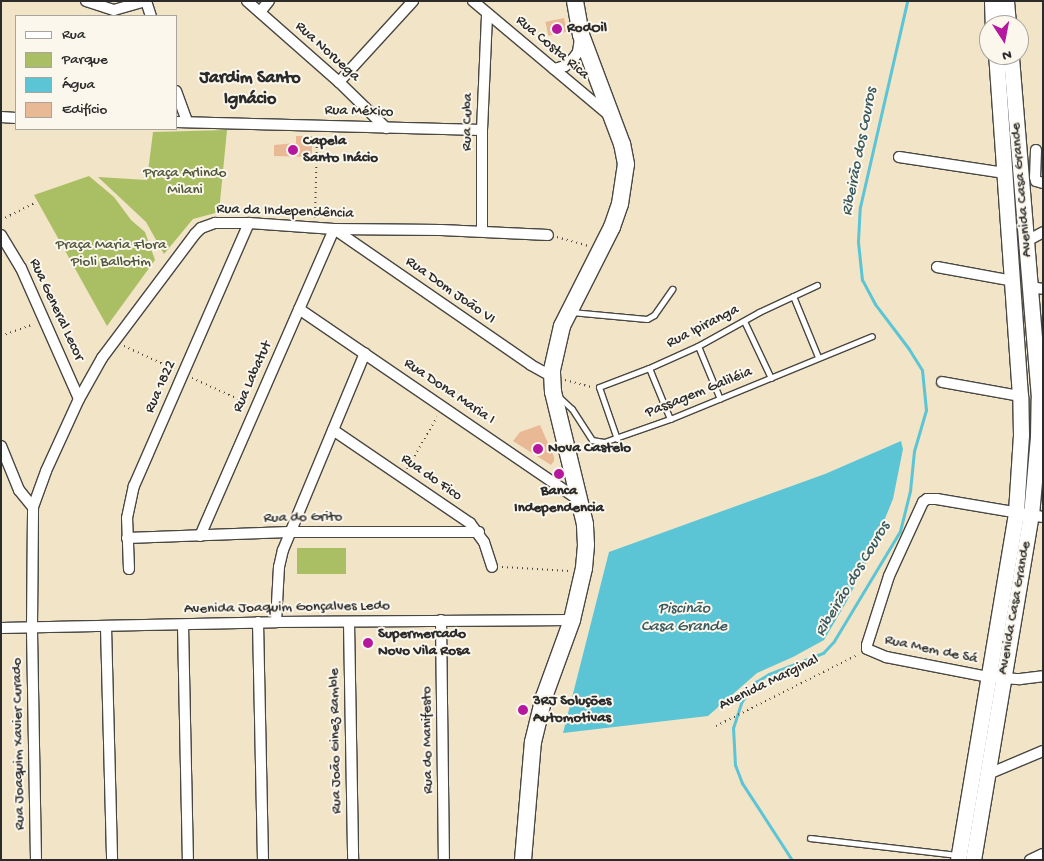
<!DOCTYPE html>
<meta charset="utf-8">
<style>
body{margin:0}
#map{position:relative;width:1044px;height:861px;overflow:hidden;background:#f1e4c7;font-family:"Gochi Hand",sans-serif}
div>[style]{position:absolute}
.green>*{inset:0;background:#aabf64;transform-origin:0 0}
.water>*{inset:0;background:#5bc5d6}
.stream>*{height:3px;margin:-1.5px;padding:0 1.5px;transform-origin:1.5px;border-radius:1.5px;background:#5bc5d6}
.building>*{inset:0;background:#e9b894;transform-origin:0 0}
.path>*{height:2px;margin-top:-1px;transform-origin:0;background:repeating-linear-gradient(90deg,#494742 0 1px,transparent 0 5px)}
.roads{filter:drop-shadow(1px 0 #494742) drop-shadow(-1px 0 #494742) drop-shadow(0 1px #494742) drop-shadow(0 -1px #494742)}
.lane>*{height:5px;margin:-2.5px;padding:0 2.5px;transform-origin:2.5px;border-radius:2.5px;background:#fff}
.street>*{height:10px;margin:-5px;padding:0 5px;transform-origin:5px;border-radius:5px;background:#fff}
.secondary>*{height:15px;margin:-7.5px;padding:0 7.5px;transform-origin:7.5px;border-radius:7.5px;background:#fff}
.primary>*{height:16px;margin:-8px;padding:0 8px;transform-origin:8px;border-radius:8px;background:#fff}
.dots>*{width:14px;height:14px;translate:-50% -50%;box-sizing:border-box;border:2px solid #fbf7ec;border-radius:50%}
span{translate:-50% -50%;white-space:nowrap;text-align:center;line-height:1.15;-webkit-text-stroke:4px #fbf7ec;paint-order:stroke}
.poi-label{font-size:15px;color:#2b2b2b;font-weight:700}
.left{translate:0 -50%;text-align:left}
.street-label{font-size:15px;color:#2b2b2b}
.park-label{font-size:15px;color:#51573c}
.water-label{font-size:16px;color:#39595e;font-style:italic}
.quarter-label{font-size:18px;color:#2b2b2b;font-weight:700}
.frame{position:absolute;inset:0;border:2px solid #2b2b2b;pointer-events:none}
.legend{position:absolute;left:15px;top:15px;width:162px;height:115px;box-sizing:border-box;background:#fbf7ec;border:1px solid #a8a59f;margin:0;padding:6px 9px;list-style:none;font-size:15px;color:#2b2b2b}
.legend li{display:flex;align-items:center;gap:10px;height:25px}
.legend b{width:25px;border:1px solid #a8a59f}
.north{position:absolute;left:979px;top:15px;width:50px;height:50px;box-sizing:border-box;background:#fbf7ec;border:1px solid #a8a59f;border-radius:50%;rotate:169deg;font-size:14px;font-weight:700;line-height:20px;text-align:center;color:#2b2b2b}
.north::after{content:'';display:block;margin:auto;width:18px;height:22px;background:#b5179e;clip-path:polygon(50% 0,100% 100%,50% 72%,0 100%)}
</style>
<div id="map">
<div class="green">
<i style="clip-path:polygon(227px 130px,219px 212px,193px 219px,164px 254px,146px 222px,98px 177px,147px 180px,153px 132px)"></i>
<i style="clip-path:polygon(89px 176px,114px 197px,131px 220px,145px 232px,155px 260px,107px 326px,34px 195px)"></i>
<i style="left:346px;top:548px;width:26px;height:49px;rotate:90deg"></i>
</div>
<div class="water">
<i style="clip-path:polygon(901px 441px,903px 449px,893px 499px,870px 555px,847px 601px,824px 640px,793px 657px,757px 673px,708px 716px,563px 733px,609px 552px,825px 474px)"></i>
</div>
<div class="stream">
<i style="left:792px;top:860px;width:92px;rotate:-123deg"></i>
<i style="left:742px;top:783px;width:19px;rotate:-111deg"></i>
<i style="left:735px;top:765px;width:37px;rotate:-93deg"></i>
<i style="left:733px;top:728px;width:28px;rotate:-72deg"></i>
<i style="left:742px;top:701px;width:24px;rotate:-54deg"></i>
<i style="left:756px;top:682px;width:15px;rotate:-32deg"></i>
<i style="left:769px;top:674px;width:58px;rotate:-21.3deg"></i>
<i style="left:823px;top:653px;width:16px;rotate:-47deg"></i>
<i style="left:834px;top:641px;width:128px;rotate:-59deg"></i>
<i style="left:900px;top:531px;width:41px;rotate:-76deg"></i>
<i style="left:910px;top:491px;width:40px;rotate:-84.3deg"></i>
<i style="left:914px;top:451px;width:43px;rotate:-73.7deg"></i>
<i style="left:926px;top:410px;width:40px;rotate:-95.7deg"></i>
<i style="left:922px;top:370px;width:25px;rotate:-122deg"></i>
<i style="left:909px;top:349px;width:56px;rotate:-127.1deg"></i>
<i style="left:875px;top:304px;width:27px;rotate:-118deg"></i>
<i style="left:862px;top:280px;width:39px;rotate:-96deg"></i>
<i style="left:858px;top:241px;width:34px;rotate:-87deg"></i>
<i style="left:860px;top:207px;width:211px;rotate:-77.1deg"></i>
</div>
<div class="building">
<i style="left:564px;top:18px;width:14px;height:19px;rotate:78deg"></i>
<i style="clip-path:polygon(296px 136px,312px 136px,312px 157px,274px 156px,274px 145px,296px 143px)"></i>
<i style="clip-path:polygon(540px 425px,554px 457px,554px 461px,551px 465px,513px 441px,520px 432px)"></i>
</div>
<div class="path">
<i style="left:315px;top:218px;width:83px;rotate:-88.6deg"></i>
<i style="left:1px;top:220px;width:38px;rotate:-27deg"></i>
<i style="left:557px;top:237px;width:32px;rotate:16deg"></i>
<i style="left:1px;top:336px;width:35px;rotate:-20deg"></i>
<i style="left:124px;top:346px;width:55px;rotate:24.7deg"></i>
<i style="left:192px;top:378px;width:60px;rotate:24.4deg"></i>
<i style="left:565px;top:380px;width:27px;rotate:15deg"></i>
<i style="left:407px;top:469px;width:60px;rotate:-60deg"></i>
<i style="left:502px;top:567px;width:67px;rotate:3.4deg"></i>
<i style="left:716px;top:726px;width:160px;rotate:-26.7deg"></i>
</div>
<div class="roads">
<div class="lane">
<i style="left:793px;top:296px;width:66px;rotate:67.7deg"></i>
<i style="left:571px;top:312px;width:76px;rotate:5.3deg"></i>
<i style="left:647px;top:319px;width:8px;rotate:-30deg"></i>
<i style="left:654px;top:315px;width:32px;rotate:-55deg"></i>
<i style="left:744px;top:321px;width:63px;rotate:64.7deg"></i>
<i style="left:698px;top:346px;width:57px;rotate:67.5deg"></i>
<i style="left:649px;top:368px;width:55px;rotate:67.6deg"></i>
<i style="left:558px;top:396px;width:19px;rotate:43deg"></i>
<i style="left:572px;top:409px;width:37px;rotate:57deg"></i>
<i style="left:592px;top:440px;width:12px;rotate:9deg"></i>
<i style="left:604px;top:442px;width:70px;rotate:-19.2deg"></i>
<i style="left:670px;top:419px;width:218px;rotate:-22.3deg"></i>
<i style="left:617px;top:439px;width:55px;rotate:-109.1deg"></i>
<i style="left:599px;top:387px;width:53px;rotate:-20.8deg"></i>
<i style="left:649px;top:368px;width:54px;rotate:-24.2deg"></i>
<i style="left:698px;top:346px;width:70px;rotate:-29.1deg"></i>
<i style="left:759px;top:312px;width:64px;rotate:-25deg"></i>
<i style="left:810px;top:838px;width:148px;rotate:6.6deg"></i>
</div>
<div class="street">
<i style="left:86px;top:1px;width:29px;rotate:18deg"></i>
<i style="left:114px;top:10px;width:32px;rotate:-16deg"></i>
<i style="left:146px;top:1px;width:16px;rotate:72deg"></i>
<i style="left:247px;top:1px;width:123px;rotate:41.4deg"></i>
<i style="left:339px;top:82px;width:66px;rotate:44.4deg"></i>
<i style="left:473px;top:1px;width:177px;rotate:40deg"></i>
<i style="left:260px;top:12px;width:14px;rotate:-51deg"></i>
<i style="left:554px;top:69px;width:11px;rotate:-15deg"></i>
<i style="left:565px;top:66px;width:11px;rotate:-41deg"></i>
<i style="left:573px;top:59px;width:9px;rotate:-54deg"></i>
<i style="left:578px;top:52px;width:14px;rotate:-82deg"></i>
<i style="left:339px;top:82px;width:110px;rotate:-47.6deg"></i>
<i style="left:176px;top:91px;width:33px;rotate:70deg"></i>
<i style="left:1px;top:117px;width:15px;rotate:4deg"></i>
<i style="left:176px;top:122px;width:306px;rotate:1.5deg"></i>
<i style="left:1036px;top:150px;width:27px;rotate:92deg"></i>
<i style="left:1035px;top:177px;width:4px;rotate:76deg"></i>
<i style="left:1036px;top:181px;width:7px;rotate:16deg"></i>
<i style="left:899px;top:157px;width:107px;rotate:8.6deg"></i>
<i style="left:482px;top:231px;width:101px;rotate:-90deg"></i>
<i style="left:482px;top:130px;width:116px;rotate:-87.5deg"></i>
<i style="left:1px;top:235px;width:39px;rotate:59deg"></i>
<i style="left:21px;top:268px;width:143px;rotate:66.1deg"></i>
<i style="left:1027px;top:241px;width:18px;rotate:-29deg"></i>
<i style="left:937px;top:267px;width:77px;rotate:10.4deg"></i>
<i style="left:1031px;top:287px;width:12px;rotate:9deg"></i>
<i style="left:299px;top:309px;width:339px;rotate:34.3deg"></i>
<i style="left:942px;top:382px;width:79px;rotate:10.2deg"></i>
<i style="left:333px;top:430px;width:166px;rotate:34.2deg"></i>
<i style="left:470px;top:523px;width:24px;rotate:54deg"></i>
<i style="left:484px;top:542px;width:26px;rotate:72deg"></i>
<i style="left:1px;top:446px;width:48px;rotate:67.8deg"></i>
<i style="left:19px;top:490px;width:22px;rotate:51deg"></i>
<i style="left:1043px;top:517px;width:108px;rotate:-170.4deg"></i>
<i style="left:937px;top:499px;width:10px;rotate:180deg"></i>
<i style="left:927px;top:499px;width:5px;rotate:143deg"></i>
<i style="left:923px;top:502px;width:81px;rotate:114.7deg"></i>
<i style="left:889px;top:576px;width:72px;rotate:107.7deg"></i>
<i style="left:867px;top:645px;width:4px;rotate:90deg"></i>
<i style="left:867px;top:649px;width:21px;rotate:23deg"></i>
<i style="left:886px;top:657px;width:105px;rotate:11deg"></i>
<i style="left:989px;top:677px;width:31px;rotate:4deg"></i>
<i style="left:1020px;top:679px;width:23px;rotate:-7deg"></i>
<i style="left:200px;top:536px;width:335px;rotate:-66.4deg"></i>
<i style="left:334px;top:229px;width:239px;rotate:34.6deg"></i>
<i style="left:531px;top:365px;width:23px;rotate:29deg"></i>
<i style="left:127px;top:538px;width:162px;rotate:-2.1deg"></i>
<i style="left:289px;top:532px;width:190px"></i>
<i style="left:129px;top:569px;width:51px;rotate:-92.2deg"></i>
<i style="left:127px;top:518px;width:33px;rotate:-78deg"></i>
<i style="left:134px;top:486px;width:287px;rotate:-66.4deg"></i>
<i style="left:441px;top:620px;width:240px;rotate:89.3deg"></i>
<i style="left:258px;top:622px;width:238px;rotate:88.8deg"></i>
<i style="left:276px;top:622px;width:55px;rotate:-86.9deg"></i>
<i style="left:279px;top:567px;width:17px;rotate:-77deg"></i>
<i style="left:283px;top:550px;width:213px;rotate:-67.4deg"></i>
<i style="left:349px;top:622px;width:238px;rotate:89deg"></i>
<i style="left:183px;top:625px;width:235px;rotate:88.8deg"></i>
<i style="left:106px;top:627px;width:233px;rotate:88.5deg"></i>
<i style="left:1px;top:628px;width:275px;rotate:-1.2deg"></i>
<i style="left:276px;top:622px;width:296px;rotate:-0.4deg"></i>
<i style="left:986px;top:775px;width:62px;rotate:-22.8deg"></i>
<i style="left:36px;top:860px;width:233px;rotate:-91deg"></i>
<i style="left:32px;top:627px;width:120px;rotate:-89.5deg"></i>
<i style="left:33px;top:507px;width:38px;rotate:-70deg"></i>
<i style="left:46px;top:471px;width:79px;rotate:-65.4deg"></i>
<i style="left:79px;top:399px;width:47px;rotate:-60.7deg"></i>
<i style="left:102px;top:358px;width:155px;rotate:-53.1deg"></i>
<i style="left:195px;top:234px;width:8px;rotate:-45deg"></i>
<i style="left:201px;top:228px;width:15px;rotate:-20deg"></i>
<i style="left:215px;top:223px;width:34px"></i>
<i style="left:249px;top:223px;width:85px;rotate:4deg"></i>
<i style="left:334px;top:229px;width:107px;rotate:0.5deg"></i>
<i style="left:441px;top:230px;width:107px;rotate:2.7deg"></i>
<i style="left:1030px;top:860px;width:14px;rotate:-25deg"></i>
</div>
<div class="secondary">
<i style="left:992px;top:1px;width:24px;rotate:88deg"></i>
<i style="left:1006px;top:1px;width:24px;rotate:85deg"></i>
<i style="left:958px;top:860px;width:353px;rotate:-80.5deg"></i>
<i style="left:1016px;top:512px;width:77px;rotate:-86.3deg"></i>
<i style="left:1021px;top:435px;width:39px;rotate:-91deg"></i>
<i style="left:1020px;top:396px;width:342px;rotate:-94deg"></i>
<i style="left:973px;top:860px;width:350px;rotate:-80.5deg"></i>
<i style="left:1031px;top:515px;width:78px;rotate:-84.9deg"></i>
<i style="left:1038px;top:437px;width:39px;rotate:-89deg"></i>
<i style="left:1039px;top:398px;width:344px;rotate:-94.7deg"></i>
</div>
<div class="primary">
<i style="left:523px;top:860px;width:118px;rotate:-85.2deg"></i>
<i style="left:533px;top:742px;width:46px;rotate:-76.3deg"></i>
<i style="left:544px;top:697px;width:82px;rotate:-70deg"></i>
<i style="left:572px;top:620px;width:53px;rotate:-77deg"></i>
<i style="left:584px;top:568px;width:23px;rotate:-85deg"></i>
<i style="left:586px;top:545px;width:21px;rotate:-93deg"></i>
<i style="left:585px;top:524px;width:136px;rotate:-103.6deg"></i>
<i style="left:553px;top:392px;width:22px;rotate:-93deg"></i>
<i style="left:552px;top:370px;width:45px;rotate:-77.2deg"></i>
<i style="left:562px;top:326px;width:111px;rotate:-63.2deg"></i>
<i style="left:612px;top:227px;width:24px;rotate:-71deg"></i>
<i style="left:620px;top:204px;width:40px;rotate:-81.5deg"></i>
<i style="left:626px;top:164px;width:20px;rotate:-101deg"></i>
<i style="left:622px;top:144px;width:116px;rotate:-110.6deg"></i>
<i style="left:581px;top:35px;width:35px;rotate:-100deg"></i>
</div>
</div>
<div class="dots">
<i style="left:557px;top:29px;background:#b5179e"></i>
<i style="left:293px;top:150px;background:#b5179e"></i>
<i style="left:538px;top:449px;background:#b5179e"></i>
<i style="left:559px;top:474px;background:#b5179e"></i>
<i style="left:368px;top:643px;background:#b5179e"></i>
<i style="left:523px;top:710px;background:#b5179e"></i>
</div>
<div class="poi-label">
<span class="left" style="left:567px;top:29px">RodOil</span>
<span class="left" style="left:303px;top:150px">Capela<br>Santo Inácio</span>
<span class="left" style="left:548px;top:449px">Nova Castelo</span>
<span style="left:559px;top:500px">Banca<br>Independencia</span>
<span class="left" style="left:378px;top:643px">Supermercado<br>Novo Vila Rosa</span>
<span class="left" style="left:533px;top:710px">3RJ Soluções<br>Automotivas</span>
</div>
<div class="street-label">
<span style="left:552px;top:48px;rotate:40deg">Rua Costa Rica</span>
<span style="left:327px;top:52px;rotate:42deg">Rua Noruega</span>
<span style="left:359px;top:112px;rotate:2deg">Rua México</span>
<span style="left:468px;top:122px;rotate:-89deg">Rua Cuba</span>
<span style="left:1022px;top:190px;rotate:-95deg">Avenida Casa Grande</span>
<span style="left:285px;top:212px;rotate:2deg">Rua da Independência</span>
<span style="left:450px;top:291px;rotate:35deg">Rua Dom João VI</span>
<span style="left:56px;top:310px;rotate:65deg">Rua General Lecor</span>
<span style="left:703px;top:327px;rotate:-27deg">Rua Ipiranga</span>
<span style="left:253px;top:377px;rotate:-66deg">Rua Labatut</span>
<span style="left:161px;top:387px;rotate:-66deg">Rua 1822</span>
<span style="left:449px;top:392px;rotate:34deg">Rua Dona Maria I</span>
<span style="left:699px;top:393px;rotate:-22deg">Passagem Galiléia</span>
<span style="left:431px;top:478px;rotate:35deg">Rua do Fico</span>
<span style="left:303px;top:518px;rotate:-1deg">Rua do Grito</span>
<span style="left:287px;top:608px;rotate:-1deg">Avenida Joaquim Gonçalves Ledo</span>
<span style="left:1015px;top:608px;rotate:-80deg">Avenida Casa Grande</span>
<span style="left:931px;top:650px;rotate:12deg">Rua Mem de Sá</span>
<span style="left:769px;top:683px;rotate:-26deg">Avenida Marginal</span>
<span style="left:428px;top:740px;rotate:-91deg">Rua do Manifesto</span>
<span style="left:336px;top:741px;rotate:-91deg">Rua João Ginez Ramble</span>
<span style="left:19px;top:744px;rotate:-91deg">Rua Joaquim Xavier Curado</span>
</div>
<div class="park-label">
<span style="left:185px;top:182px">Praça Arlindo<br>Milani</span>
<span style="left:111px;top:254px">Praça Maria Flora<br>Pioli Ballotim</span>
</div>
<div class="water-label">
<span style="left:861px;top:152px;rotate:-79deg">Ribeirão dos Couros</span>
<span style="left:854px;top:580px;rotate:-59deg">Ribeirão dos Couros</span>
<span style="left:684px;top:619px">Piscinão<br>Casa Grande</span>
</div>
<div class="quarter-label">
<span style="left:250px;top:90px">Jardim Santo<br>Ignácio</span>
</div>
<div class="frame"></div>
<ul class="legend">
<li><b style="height:6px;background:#fff"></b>Rua</li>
<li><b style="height:14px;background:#aabf64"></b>Parque</li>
<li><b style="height:14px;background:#5bc5d6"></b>Água</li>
<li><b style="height:14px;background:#e9b894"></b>Edifício</li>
</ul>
<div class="north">N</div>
</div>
